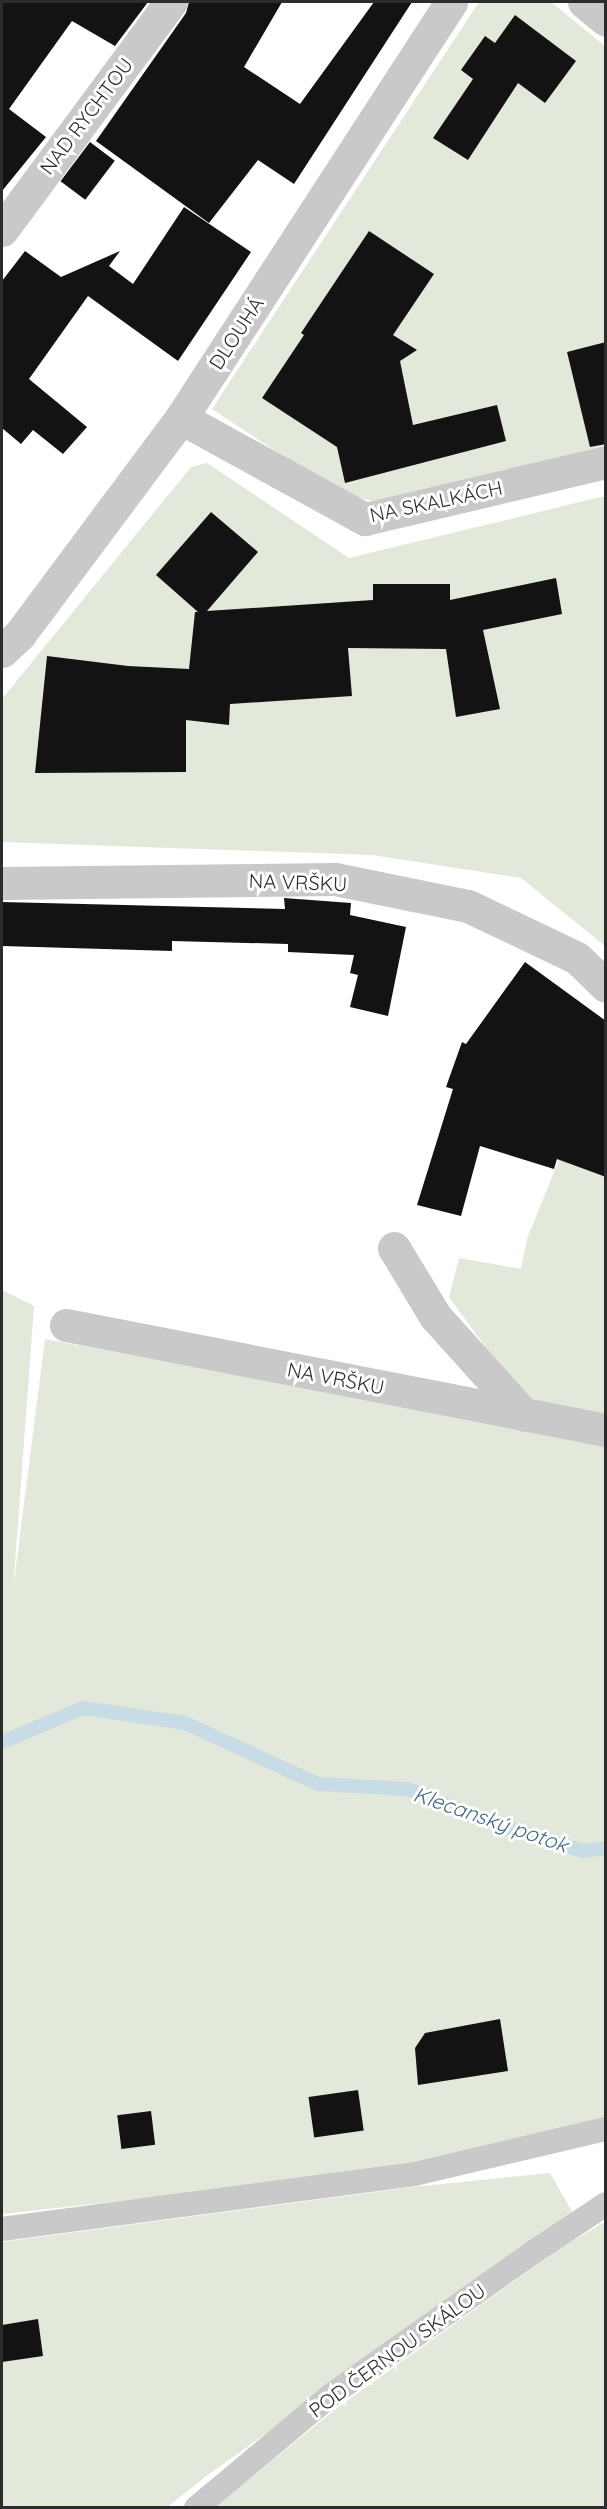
<!DOCTYPE html>
<meta charset="utf-8">
<style>
body{margin:0}
#map{position:relative;width:607px;height:2509px;overflow:hidden;background:#fff;font-family:Quicksand,sans-serif}
div>[style]{position:absolute}
.green>*{inset:0;background:#e2e8da}
.stream>*{height:14px;margin:-7px;padding:0 7px;transform-origin:7px;border-radius:7px;background:#c8dce6}
.building>*{inset:0;background:#131313;transform-origin:0 0}
.service>*{height:24px;margin:-12px;padding:0 12px;transform-origin:12px;border-radius:12px;background:#c9c9c9}
.minor>*{height:33px;margin:-16.5px;padding:0 16.5px;transform-origin:16.5px;border-radius:16.5px;background:#c9c9c9}
span{translate:-50% -50%;white-space:nowrap;text-align:center;line-height:1.15;-webkit-text-stroke:6px #fff;paint-order:stroke}
.street-label{font-size:20px;color:#2c2c2c}
.water-label{font-size:21px;color:#436d84;font-style:italic}
.frame{position:absolute;inset:0;border:3px solid #2c2c2c;pointer-events:none}
</style>
<div id="map">
<div class="green">
<i style="clip-path:polygon(479px 2px,551px 2px,605px 46px,605px 446px,373px 501px,339px 493px,212px 409px)"></i>
<i style="clip-path:polygon(207px 463px,349px 558px,605px 496px,605px 946px,521px 878px,372px 855px,2px 842px,2px 699px,191px 467px)"></i>
<i style="clip-path:polygon(605px 1039px,605px 1416px,538px 1405px,500px 1367px,449px 1297px,459px 1258px,521px 1269px,527px 1239px,558px 1162px,579px 1093px)"></i>
<i style="clip-path:polygon(2px 1290px,34px 1306px,13px 1590px,45px 1339px,605px 1443px,605px 2119px,410px 2162px,156px 2197px,2px 2214px)"></i>
<i style="clip-path:polygon(550px 2173px,574px 2215px,209px 2474px,166px 2508px,2px 2507px,2px 2242px,413px 2187px)"></i>
<i style="clip-path:polygon(605px 2222px,605px 2507px,214px 2508px,337px 2408px,562px 2247px)"></i>
</div>
<div class="stream">
<i style="left:2px;top:1742px;width:88px;rotate:-22.8deg"></i>
<i style="left:83px;top:1708px;width:103px;rotate:8.4deg"></i>
<i style="left:185px;top:1723px;width:146px;rotate:24.6deg"></i>
<i style="left:318px;top:1784px;width:89px;rotate:3.2deg"></i>
<i style="left:407px;top:1789px;width:92px;rotate:21.6deg"></i>
<i style="left:493px;top:1823px;width:94px;rotate:17.3deg"></i>
<i style="left:583px;top:1851px;width:23px;rotate:-7deg"></i>
</div>
<div class="building">
<i style="clip-path:polygon(2px 2px,148px 2px,115px 46px,72px 21px,9px 109px,46px 137px,2px 191px)"></i>
<i style="clip-path:polygon(189px 2px,282px 2px,244px 67px,300px 104px,374px 2px,412px 2px,294px 184px,258px 160px,209px 223px,96px 141px,186px 13px)"></i>
<i style="clip-path:polygon(515px 15px,576px 61px,545px 103px,518px 83px,468px 160px,433px 138px,473px 79px,461px 70px,485px 36px,495px 43px)"></i>
<i style="left:90px;top:142px;width:31px;height:49px;rotate:37deg"></i>
<i style="clip-path:polygon(184px 207px,251px 252px,178px 361px,88px 296px,29px 379px,87px 427px,63px 454px,33px 430px,21px 444px,2px 428px,2px 281px,25px 251px,61px 277px,120px 251px,109px 266px,133px 284px)"></i>
<i style="clip-path:polygon(369px 231px,434px 274px,393px 335px,417px 350px,400px 361px,413px 425px,497px 405px,506px 441px,345px 483px,337px 447px,262px 398px,304px 335px,301px 333px)"></i>
<i style="clip-path:polygon(606px 342px,606px 444px,590px 447px,567px 352px)"></i>
<i style="clip-path:polygon(211px 512px,258px 552px,207px 611px,373px 600px,373px 584px,450px 584px,450px 600px,556px 578px,562px 614px,483px 630px,500px 709px,456px 717px,446px 649px,348px 648px,352px 696px,230px 704px,229px 725px,186px 720px,186px 772px,35px 773px,47px 656px,128px 666px,189px 669px,195px 612px,198px 612px,156px 575px)"></i>
<i style="clip-path:polygon(284px 898px,351px 903px,350px 915px,406px 927px,388px 1016px,350px 1007px,358px 975px,350px 973px,354px 955px,288px 952px,288px 944px,172px 941px,172px 951px,2px 946px,2px 902px,285px 909px)"></i>
<i style="clip-path:polygon(525px 962px,606px 1021px,606px 1177px,557px 1159px,554px 1169px,480px 1146px,461px 1216px,417px 1205px,453px 1089px,446px 1087px,462px 1042px,466px 1044px)"></i>
<i style="clip-path:polygon(500px 2019px,508px 2071px,418px 2085px,415px 2048px,425px 2033px)"></i>
<i style="left:358px;top:2090px;width:41px;height:50px;rotate:82deg"></i>
<i style="left:151px;top:2111px;width:34px;height:34px;rotate:83deg"></i>
<i style="clip-path:polygon(38px 2319px,43px 2356px,2px 2362px,2px 2325px)"></i>
</div>
<div class="service">
<i style="left:2px;top:2229px;width:416px;rotate:-7.6deg"></i>
<i style="left:414px;top:2174px;width:197px;rotate:-13.2deg"></i>
<i style="left:196px;top:2508px;width:176px;rotate:-39.9deg"></i>
<i style="left:331px;top:2395px;width:250px;rotate:-35.2deg"></i>
<i style="left:535px;top:2251px;width:85px;rotate:-33.5deg"></i>
</div>
<div class="minor">
<i style="left:584px;top:2px;width:28px;rotate:39deg"></i>
<i style="left:2px;top:230px;width:284px;rotate:-53.5deg"></i>
<i style="left:181px;top:418px;width:210px;rotate:28.8deg"></i>
<i style="left:365px;top:519px;width:248px;rotate:-13.3deg"></i>
<i style="left:2px;top:651px;width:25px;rotate:-43deg"></i>
<i style="left:20px;top:634px;width:269px;rotate:-53.3deg"></i>
<i style="left:181px;top:418px;width:496px;rotate:-57deg"></i>
<i style="left:2px;top:883px;width:333px;rotate:-0.7deg"></i>
<i style="left:335px;top:879px;width:136px;rotate:11.5deg"></i>
<i style="left:468px;top:906px;width:121px;rotate:25.5deg"></i>
<i style="left:577px;top:958px;width:40px;rotate:44deg"></i>
<i style="left:394px;top:1248px;width:79px;rotate:58.9deg"></i>
<i style="left:435px;top:1316px;width:133px;rotate:48deg"></i>
<i style="left:66px;top:1325px;width:550px;rotate:11deg"></i>
</div>
<div class="street-label">
<span style="left:86px;top:116px;rotate:-53deg">NAD RYCHTOU</span>
<span style="left:236px;top:333px;rotate:-57deg">DLOUHÁ</span>
<span style="left:436px;top:501px;rotate:-12deg">NA SKALKÁCH</span>
<span style="left:298px;top:882px;rotate:2deg">NA VRŠKU</span>
<span style="left:336px;top:1378px;rotate:11deg">NA VRŠKU</span>
<span style="left:397px;top:2350px;rotate:-36deg">POD ČERNOU SKÁLOU</span>
</div>
<div class="water-label">
<span style="left:491px;top:1819px;rotate:19deg">Klecanský potok</span>
</div>
<div class="frame"></div>
</div>
